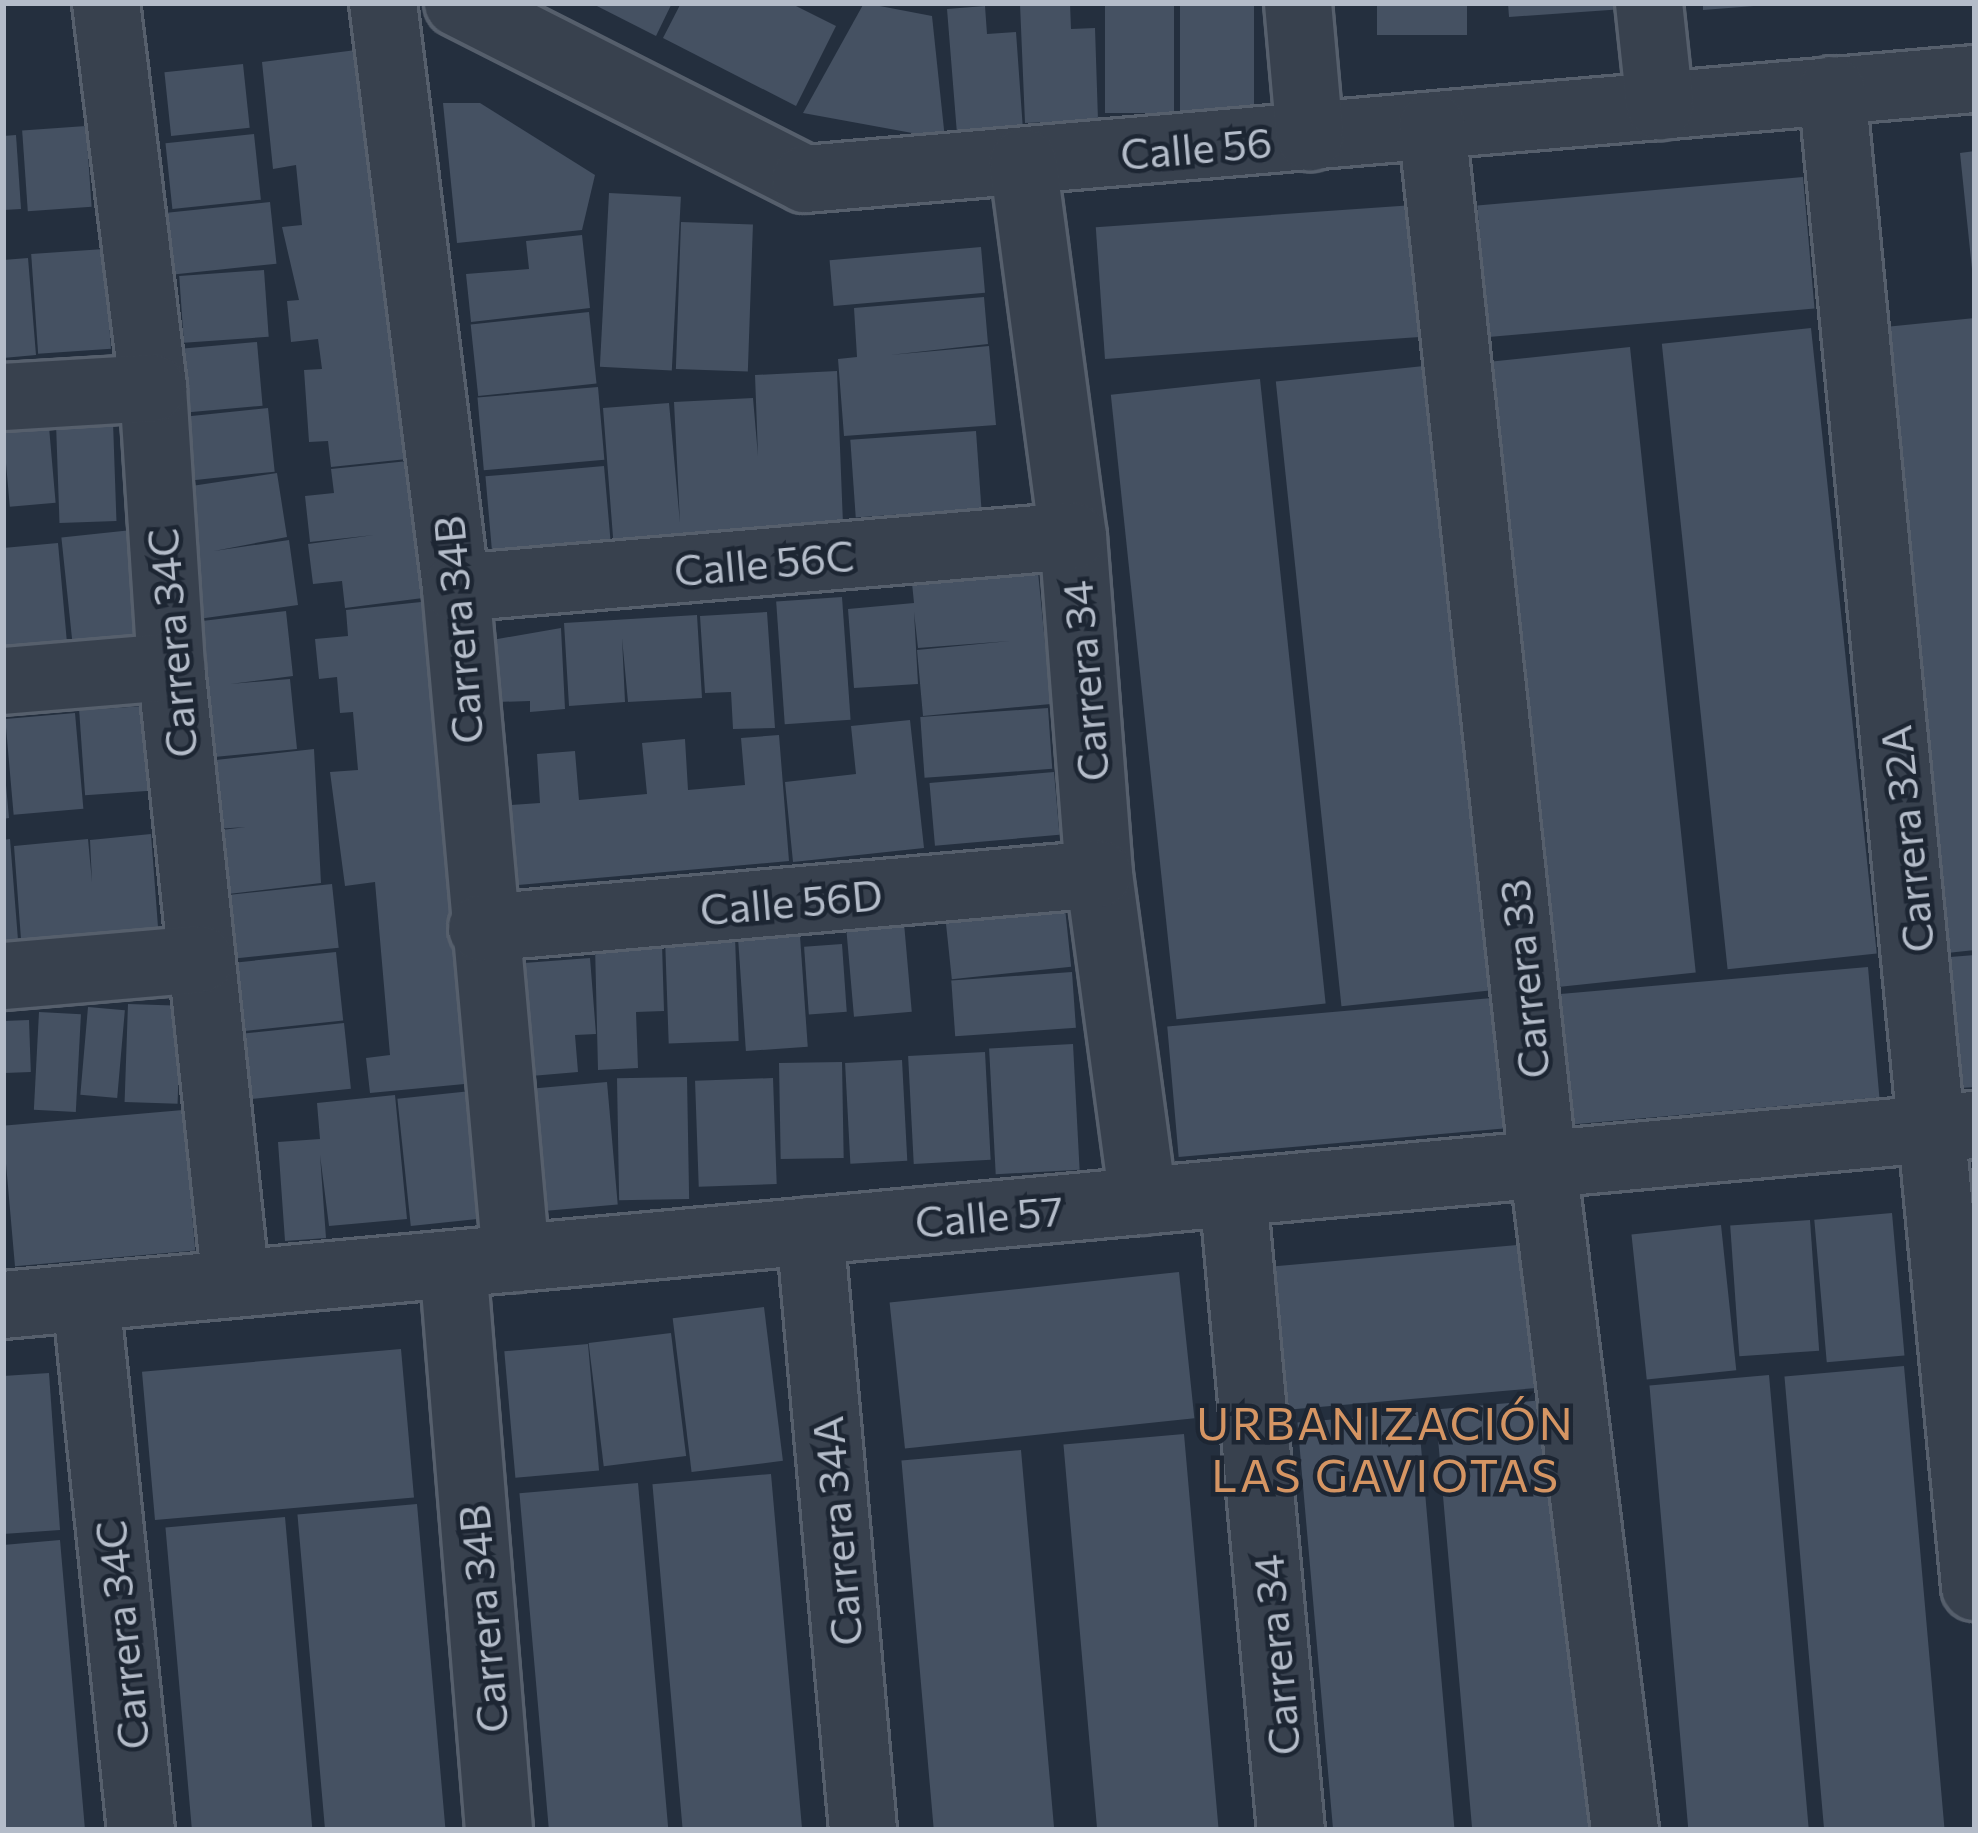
<!DOCTYPE html>
<meta charset="utf-8">
<style>
body{margin:0}
#map{position:relative;width:1978px;height:1833px;overflow:hidden;background:#242f3e;font-family:Commissioner,sans-serif}
div>[style]{position:absolute}
.building>*{inset:0;background:#455162;transform-origin:0 0}
.roads{filter:drop-shadow(3px 0 #565f6c) drop-shadow(-3px 0 #565f6c) drop-shadow(0 3px #565f6c) drop-shadow(0 -3px #565f6c)}
.street>*{height:66px;margin:-33px;padding:0 33px;transform-origin:33px;border-radius:33px;background:#38414e}
span{translate:-50% -50%;white-space:nowrap;text-align:center;line-height:1.15;-webkit-text-stroke:9px #1d2633;paint-order:stroke}
.street-label{font-size:42px;color:#b4bcc9}
.neighbourhood-label{font-size:45px;color:#d59563;letter-spacing:3px}
.frame{position:absolute;inset:0;border:6px solid #b4bcc9;pointer-events:none}
</style>
<div id="map">
<div class="building">
<i style="clip-path:polygon(591px 3px,672px 3px,656px 36px)"></i>
<i style="clip-path:polygon(681px 3px,790px 3px,836px 26px,796px 106px,663px 38px)"></i>
<i style="clip-path:polygon(864px 3px,932px 16px,945px 139px,803px 113px)"></i>
<i style="clip-path:polygon(1070px 3px,1071px 29px,1095px 28px,1098px 120px,1025px 123px,1020px 4px)"></i>
<i style="left:1105px;top:3px;width:69px;height:110px"></i>
<i style="left:1180px;top:3px;width:74px;height:111px"></i>
<i style="left:1377px;top:3px;width:90px;height:32px"></i>
<i style="clip-path:polygon(1508px 3px,1623px 3px,1624px 9px,1509px 17px)"></i>
<i style="clip-path:polygon(1703px 3px,1754px 3px,1754px 6px,1703px 10px)"></i>
<i style="clip-path:polygon(985px 6px,987px 34px,1016px 32px,1023px 130px,957px 134px,947px 9px)"></i>
<i style="clip-path:polygon(364px 49px,407px 459px,331px 467px,328px 441px,309px 442px,304px 370px,322px 369px,318px 339px,291px 342px,287px 301px,299px 300px,282px 227px,302px 225px,296px 165px,273px 169px,262px 62px)"></i>
<i style="left:243px;top:64px;width:64px;height:79px;rotate:84deg"></i>
<i style="clip-path:polygon(443px 103px,480px 103px,595px 175px,582px 230px,457px 243px)"></i>
<i style="left:86px;top:126px;width:81px;height:64px;rotate:86deg"></i>
<i style="left:254px;top:134px;width:66px;height:89px;rotate:84deg"></i>
<i style="clip-path:polygon(16px 135px,21px 209px,3px 210px,3px 136px)"></i>
<i style="clip-path:polygon(1975px 151px,1975px 269px,1972px 269px,1960px 153px)"></i>
<i style="left:1803px;top:177px;width:132px;height:327px;rotate:85deg"></i>
<i style="left:609px;top:193px;width:72px;height:174px;rotate:3deg"></i>
<i style="left:270px;top:202px;width:62px;height:106px;rotate:84deg"></i>
<i style="left:1414px;top:205px;width:132px;height:319px;rotate:86deg"></i>
<i style="left:681px;top:222px;width:72px;height:147px;rotate:2deg"></i>
<i style="clip-path:polygon(582px 235px,590px 308px,471px 322px,466px 274px,529px 269px,526px 241px)"></i>
<i style="left:981px;top:247px;width:46px;height:152px;rotate:85deg"></i>
<i style="left:104px;top:249px;width:100px;height:73px;rotate:86deg"></i>
<i style="clip-path:polygon(28px 258px,36px 355px,3px 358px,3px 260px)"></i>
<i style="left:264px;top:270px;width:67px;height:85px;rotate:86deg"></i>
<i style="clip-path:polygon(984px 297px,988px 344px,890px 355px,989px 346px,996px 425px,844px 436px,838px 359px,857px 357px,854px 308px)"></i>
<i style="left:589px;top:312px;width:72px;height:119px;rotate:84deg"></i>
<i style="clip-path:polygon(1975px 318px,1975px 950px,1947px 953px,1885px 327px)"></i>
<i style="left:1811px;top:328px;width:629px;height:150px;rotate:84deg"></i>
<i style="left:257px;top:342px;width:64px;height:85px;rotate:85deg"></i>
<i style="left:1630px;top:347px;width:629px;height:148px;rotate:84deg"></i>
<i style="left:1424px;top:366px;width:628px;height:149px;rotate:84deg"></i>
<i style="clip-path:polygon(837px 371px,843px 524px,614px 550px,603px 408px,669px 403px,680px 523px,674px 402px,753px 398px,758px 456px,755px 375px)"></i>
<i style="left:1260px;top:379px;width:628px;height:150px;rotate:84deg"></i>
<i style="left:598px;top:387px;width:73px;height:121px;rotate:85deg"></i>
<i style="left:268px;top:408px;width:64px;height:89px;rotate:84deg"></i>
<i style="left:113px;top:422px;width:99px;height:57px;rotate:88deg"></i>
<i style="left:49px;top:427px;width:76px;height:46px;rotate:85deg"></i>
<i style="left:976px;top:431px;width:78px;height:126px;rotate:86deg"></i>
<i style="clip-path:polygon(408px 461px,423px 598px,345px 608px,342px 581px,313px 584px,308px 544px,374px 535px,310px 542px,305px 496px,334px 493px,331px 469px)"></i>
<i style="left:604px;top:466px;width:78px;height:119px;rotate:85deg"></i>
<i style="clip-path:polygon(277px 473px,287px 537px,214px 551px,289px 540px,298px 605px,198px 619px,185px 487px)"></i>
<i style="left:132px;top:530px;width:114px;height:71px;rotate:84deg"></i>
<i style="clip-path:polygon(58px 543px,67px 643px,3px 649px,3px 548px)"></i>
<i style="clip-path:polygon(1038px 572px,1051px 704px,923px 716px,917px 650px,1010px 641px,918px 648px,914px 612px,918px 684px,854px 688px,848px 609px,914px 603px,912px 583px)"></i>
<i style="left:842px;top:597px;width:123px;height:66px;rotate:86deg"></i>
<i style="clip-path:polygon(421px 602px,475px 1083px,370px 1093px,366px 1058px,390px 1055px,375px 882px,345px 886px,330px 772px,358px 770px,353px 712px,340px 713px,337px 677px,319px 679px,315px 639px,348px 636px,346px 610px)"></i>
<i style="clip-path:polygon(286px 611px,293px 676px,230px 684px,290px 679px,297px 749px,214px 757px,194px 622px)"></i>
<i style="clip-path:polygon(767px 612px,775px 728px,733px 729px,731px 692px,705px 693px,700px 616px)"></i>
<i style="clip-path:polygon(697px 615px,702px 698px,628px 702px,622px 638px,625px 702px,569px 706px,564px 623px)"></i>
<i style="clip-path:polygon(561px 628px,565px 709px,530px 712px,530px 701px,496px 702px,492px 640px)"></i>
<i style="left:144px;top:706px;width:85px;height:65px;rotate:86deg"></i>
<i style="left:1048px;top:708px;width:61px;height:128px;rotate:86deg"></i>
<i style="left:75px;top:713px;width:96px;height:70px;rotate:85deg"></i>
<i style="clip-path:polygon(910px 720px,924px 848px,793px 862px,785px 782px,856px 774px,851px 726px)"></i>
<i style="clip-path:polygon(779px 735px,789px 861px,518px 885px,511px 805px,540px 803px,537px 754px,575px 751px,579px 800px,647px 794px,642px 743px,685px 739px,688px 790px,745px 785px,741px 738px)"></i>
<i style="clip-path:polygon(314px 749px,321px 883px,220px 895px,213px 831px,246px 827px,215px 829px,207px 761px)"></i>
<i style="left:1054px;top:772px;width:63px;height:125px;rotate:85deg"></i>
<i style="clip-path:polygon(3px 785px,6px 785px,9px 818px,3px 819px)"></i>
<i style="clip-path:polygon(151px 834px,158px 927px,21px 939px,14px 846px,88px 839px,92px 882px,90px 840px)"></i>
<i style="clip-path:polygon(10px 839px,18px 940px,3px 941px,3px 840px)"></i>
<i style="left:332px;top:884px;width:64px;height:114px;rotate:84deg"></i>
<i style="left:1065px;top:908px;width:59px;height:120px;rotate:84deg"></i>
<i style="left:904px;top:923px;width:89px;height:58px;rotate:85deg"></i>
<i style="left:735px;top:936px;width:105px;height:70px;rotate:88deg"></i>
<i style="left:800px;top:936px;width:111px;height:62px;rotate:86deg"></i>
<i style="clip-path:polygon(662px 944px,664px 1011px,636px 1012px,638px 1068px,598px 1070px,595px 945px)"></i>
<i style="left:842px;top:944px;width:68px;height:38px;rotate:86deg"></i>
<i style="left:336px;top:952px;width:69px;height:115px;rotate:84deg"></i>
<i style="clip-path:polygon(1975px 955px,1975px 1087px,1960px 1088px,1950px 957px)"></i>
<i style="clip-path:polygon(590px 958px,596px 1034px,575px 1035px,578px 1072px,531px 1076px,524px 963px)"></i>
<i style="left:1868px;top:967px;width:131px;height:326px;rotate:85deg"></i>
<i style="left:1072px;top:972px;width:56px;height:121px;rotate:86deg"></i>
<i style="left:1492px;top:998px;width:131px;height:326px;rotate:85deg"></i>
<i style="left:128px;top:1004px;width:53px;height:98px;rotate:2deg"></i>
<i style="left:88px;top:1007px;width:37px;height:88px;rotate:5deg"></i>
<i style="left:39px;top:1012px;width:42px;height:98px;rotate:3deg"></i>
<i style="left:29px;top:1020px;width:52px;height:26px;rotate:88deg"></i>
<i style="left:344px;top:1023px;width:66px;height:118px;rotate:84deg"></i>
<i style="left:1073px;top:1044px;width:126px;height:84px;rotate:87deg"></i>
<i style="left:985px;top:1052px;width:108px;height:77px;rotate:87deg"></i>
<i style="left:902px;top:1060px;width:101px;height:57px;rotate:87deg"></i>
<i style="left:842px;top:1062px;width:96px;height:63px;rotate:89deg"></i>
<i style="left:687px;top:1077px;width:122px;height:70px;rotate:89deg"></i>
<i style="left:773px;top:1078px;width:106px;height:78px;rotate:88deg"></i>
<i style="left:607px;top:1082px;width:123px;height:74px;rotate:85deg"></i>
<i style="left:471px;top:1091px;width:128px;height:74px;rotate:84deg"></i>
<i style="clip-path:polygon(395px 1095px,407px 1219px,329px 1226px,320px 1155px,326px 1238px,285px 1241px,278px 1142px,320px 1139px,317px 1103px)"></i>
<i style="left:183px;top:1110px;width:141px;height:181px;rotate:85deg"></i>
<i style="left:1892px;top:1213px;width:143px;height:78px;rotate:85deg"></i>
<i style="left:1810px;top:1220px;width:131px;height:80px;rotate:86deg"></i>
<i style="left:1721px;top:1225px;width:146px;height:90px;rotate:84deg"></i>
<i style="left:1530px;top:1244px;width:144px;height:256px;rotate:85deg"></i>
<i style="left:1179px;top:1272px;width:147px;height:291px;rotate:84deg"></i>
<i style="left:764px;top:1307px;width:155px;height:92px;rotate:83deg"></i>
<i style="left:671px;top:1333px;width:124px;height:83px;rotate:83deg"></i>
<i style="left:588px;top:1344px;width:127px;height:84px;rotate:85deg"></i>
<i style="left:401px;top:1349px;width:149px;height:260px;rotate:85deg"></i>
<i style="left:1904px;top:1366px;width:466px;height:120px;rotate:85deg"></i>
<i style="clip-path:polygon(49px 1373px,60px 1530px,3px 1534px,3px 1376px)"></i>
<i style="left:1769px;top:1375px;width:457px;height:120px;rotate:85deg"></i>
<i style="left:1555px;top:1399px;width:433px;height:120px;rotate:85deg"></i>
<i style="left:1418px;top:1412px;width:419px;height:121px;rotate:85deg"></i>
<i style="left:1184px;top:1434px;width:397px;height:121px;rotate:85deg"></i>
<i style="left:1021px;top:1450px;width:381px;height:120px;rotate:85deg"></i>
<i style="left:771px;top:1474px;width:357px;height:119px;rotate:85deg"></i>
<i style="left:638px;top:1483px;width:348px;height:119px;rotate:85deg"></i>
<i style="left:417px;top:1504px;width:327px;height:120px;rotate:85deg"></i>
<i style="left:285px;top:1517px;width:314px;height:120px;rotate:85deg"></i>
<i style="clip-path:polygon(60px 1540px,85px 1830px,3px 1830px,3px 1545px)"></i>
</div>
<div class="roads">
<div class="street">
<i style="left:106px;top:3px;width:388px;rotate:83deg"></i>
<i style="left:153px;top:388px;width:280px;rotate:86.3deg"></i>
<i style="left:171px;top:667px;width:620px;rotate:83.99deg"></i>
<i style="left:383px;top:3px;width:590px;rotate:82.89deg"></i>
<i style="left:456px;top:588px;width:673px;rotate:84.88deg"></i>
<i style="left:458px;top:3px;width:389px;rotate:26.9deg"></i>
<i style="left:805px;top:179px;width:1174px;rotate:-4.89deg"></i>
<i style="left:1298px;top:3px;width:135px;rotate:84.9deg"></i>
<i style="left:1649px;top:3px;width:104px;rotate:83.9deg"></i>
<i style="left:1832px;top:90px;width:1504px;rotate:84.54deg"></i>
<i style="left:1432px;top:126px;width:1044px;rotate:83.9deg"></i>
<i style="left:1543px;top:1164px;width:671px;rotate:82.98deg"></i>
<i style="left:1023px;top:162px;width:377px;rotate:82.4deg"></i>
<i style="left:1073px;top:536px;width:339px;rotate:85.6deg"></i>
<i style="left:1099px;top:874px;width:330px;rotate:82.3deg"></i>
<i style="left:3px;top:397px;width:150px;rotate:-3.4deg"></i>
<i style="left:456px;top:588px;width:619px;rotate:-4.82deg"></i>
<i style="left:3px;top:681px;width:169px;rotate:-4.8deg"></i>
<i style="left:482px;top:928px;width:619px;rotate:-5deg"></i>
<i style="left:3px;top:976px;width:198px;rotate:-4.9deg"></i>
<i style="left:1233px;top:1193px;width:640px;rotate:84.8deg"></i>
<i style="left:810px;top:1231px;width:601px;rotate:84.94deg"></i>
<i style="left:453px;top:1264px;width:568px;rotate:85.35deg"></i>
<i style="left:86px;top:1298px;width:535px;rotate:84.1deg"></i>
<i style="left:3px;top:1305px;width:1980px;rotate:-5.22deg"></i>
</div>
</div>
<div class="street-label">
<span style="left:1196px;top:147px;rotate:-5deg">Calle 56</span>
<span style="left:764px;top:562px;rotate:-5deg">Calle 56C</span>
<span style="left:457px;top:630px;rotate:-95deg">Carrera 34B</span>
<span style="left:171px;top:643px;rotate:-95deg">Carrera 34C</span>
<span style="left:1084px;top:681px;rotate:-95deg">Carrera 34</span>
<span style="left:1906px;top:839px;rotate:-96deg">Carrera 32A</span>
<span style="left:791px;top:901px;rotate:-5deg">Calle 56D</span>
<span style="left:1523px;top:979px;rotate:-96deg">Carrera 33</span>
<span style="left:989px;top:1215px;rotate:-5deg">Calle 57</span>
<span style="left:836px;top:1531px;rotate:-95deg">Carrera 34A</span>
<span style="left:482px;top:1619px;rotate:-95deg">Carrera 34B</span>
<span style="left:121px;top:1635px;rotate:-96deg">Carrera 34C</span>
<span style="left:1275px;top:1655px;rotate:-95deg">Carrera 34</span>
</div>
<div class="neighbourhood-label">
<span style="left:1386px;top:1448px">URBANIZACIÓN<br>LAS GAVIOTAS</span>
</div>
<div class="frame"></div>
</div>
